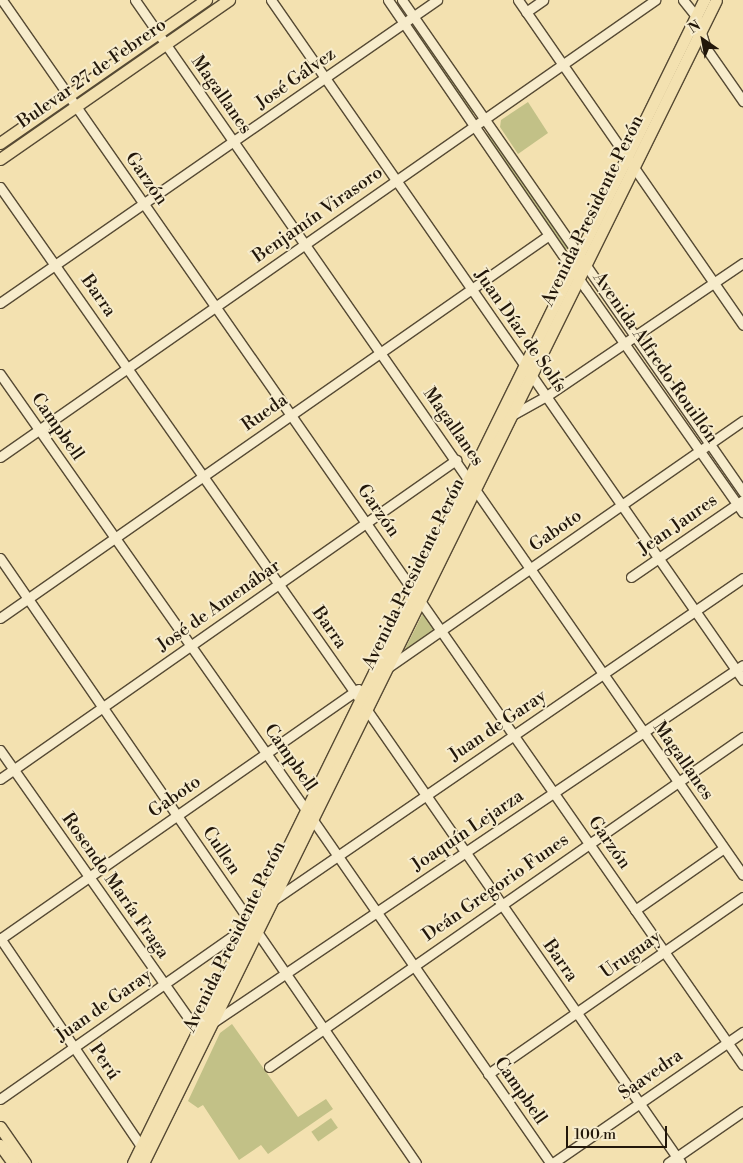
<!DOCTYPE html>
<meta charset="utf-8">
<style>
body{margin:0}
#map{position:relative;width:743px;height:1163px;overflow:hidden;background:#f3e1b0;font-family:"Libre Bodoni",serif}
div>[style]{position:absolute}
.green>*{inset:0;background:#c2c187;transform-origin:0 0}
.roads{filter:drop-shadow(1px 0 #564a34) drop-shadow(-1px 0 #564a34) drop-shadow(0 1px #564a34) drop-shadow(0 -1px #564a34)}
.minor>*{height:9px;margin:-4.5px;padding:0 4.5px;transform-origin:4.5px;border-radius:4.5px;background:#f7eccc}
.major>*{height:11px;margin:-5.5px;padding:0 5.5px;transform-origin:5.5px;border-radius:5.5px;background:#f3e1b0}
span{translate:-50% -50%;white-space:nowrap;text-align:center;line-height:1.15;-webkit-text-stroke:4px #f7eccc;paint-order:stroke}
.street-label{font-size:18px;color:#22170a}
.north{position:absolute;left:678px;top:15px;width:50px;height:50px;-webkit-text-stroke:4px #f7eccc;paint-order:stroke;rotate:327deg;font-size:14px;font-weight:700;line-height:20px;text-align:center;color:#22170a}
.north::after{content:'';display:block;margin:auto;width:18px;height:22px;background:#22170a;clip-path:polygon(50% 0,100% 100%,50% 72%,0 100%)}
.scale{position:absolute;left:566px;top:1126px;width:101px;height:22px;box-sizing:border-box;border:2px solid #22170a;border-top:0;padding-left:6px;font-size:15px;line-height:18px;white-space:nowrap;color:#22170a;-webkit-text-stroke:4px #f7eccc;paint-order:stroke}
</style>
<div id="map">
<div class="green">
<i style="left:414px;top:25px;width:106px;height:4px;rotate:55deg"></i>
<i style="clip-path:polygon(528px 102px,548px 133px,518px 154px,500px 127px,501px 120px)"></i>
<i style="clip-path:polygon(489px 133px,569px 248px,565px 250px,486px 135px)"></i>
<i style="clip-path:polygon(423px 613px,437px 630px,406px 650px,405px 649px)"></i>
<i style="clip-path:polygon(232px 1024px,298px 1117px,326px 1099px,333px 1109px,268px 1154px,261px 1145px,239px 1160px,203px 1105px,198px 1108px,188px 1101px,220px 1033px)"></i>
<i style="left:331px;top:1118px;width:12px;height:24px;rotate:55deg"></i>
</div>
<div class="roads">
<div class="minor">
<i style="left:2px;top:0;width:1297px;rotate:55.17deg"></i>
<i style="left:135px;top:0;width:1065px;rotate:55.21deg"></i>
<i style="left:271px;top:0;width:828px;rotate:55.23deg"></i>
<i style="left:388px;top:0;width:350px;rotate:55.6deg"></i>
<i style="left:586px;top:289px;width:273px;rotate:54.9deg"></i>
<i style="left:402px;top:0;width:599px;rotate:55.27deg"></i>
<i style="left:518px;top:0;width:395px;rotate:55.3deg"></i>
<i style="left:683px;top:0;width:21px;rotate:51deg"></i>
<i style="left:696px;top:16px;width:34px;rotate:73deg"></i>
<i style="left:706px;top:48px;width:65px;rotate:55.1deg"></i>
<i style="left:526px;top:12px;width:21px;rotate:-35deg"></i>
<i style="left:0;top:187px;width:627px;rotate:54.94deg"></i>
<i style="left:360px;top:700px;width:563px;rotate:55.27deg"></i>
<i style="left:0;top:303px;width:532px;rotate:-34.74deg"></i>
<i style="left:0;top:374px;width:533px;rotate:54.94deg"></i>
<i style="left:306px;top:810px;width:429px;rotate:55.3deg"></i>
<i style="left:512px;top:415px;width:38px;rotate:-29deg"></i>
<i style="left:545px;top:397px;width:239px;rotate:-34.1deg"></i>
<i style="left:0;top:457px;width:799px;rotate:-34.9deg"></i>
<i style="left:0;top:558px;width:734px;rotate:55.49deg"></i>
<i style="left:631px;top:577px;width:136px;rotate:-34.5deg"></i>
<i style="left:0;top:618px;width:669px;rotate:-34.9deg"></i>
<i style="left:387px;top:668px;width:433px;rotate:-34.8deg"></i>
<i style="left:0;top:750px;width:348px;rotate:54.9deg"></i>
<i style="left:0;top:779px;width:557px;rotate:-34.98deg"></i>
<i style="left:272px;top:901px;width:571px;rotate:-34.44deg"></i>
<i style="left:635px;top:910px;width:108px;rotate:-34.9deg"></i>
<i style="left:0;top:938px;width:257px;rotate:55.9deg"></i>
<i style="left:0;top:939px;width:437px;rotate:-34.9deg"></i>
<i style="left:212px;top:1023px;width:640px;rotate:-33.99deg"></i>
<i style="left:269px;top:1067px;width:578px;rotate:-34.85deg"></i>
<i style="left:488px;top:1074px;width:310px;rotate:-34.8deg"></i>
<i style="left:0;top:1099px;width:305px;rotate:-35deg"></i>
<i style="left:553px;top:1163px;width:231px;rotate:-34.6deg"></i>
<i style="left:668px;top:1163px;width:91px;rotate:-34.7deg"></i>
</div>
<div class="major">
<i style="left:0;top:143px;width:251px;rotate:-34.8deg"></i>
<i style="left:0;top:159px;width:279px;rotate:-34.8deg"></i>
<i style="left:0;top:1127px;width:44px;rotate:55.2deg"></i>
<i style="left:0;top:1145px;width:22px;rotate:54deg"></i>
<i style="left:133px;top:1163px;width:1296px;rotate:-63.85deg"></i>
<i style="left:143px;top:1163px;width:1296px;rotate:-63.77deg"></i>
</div>
</div>
<div class="street-label">
<span style="left:92px;top:74px;rotate:-35deg">Bulevar 27 de Febrero</span>
<span style="left:296px;top:79px;rotate:-35deg">José Gálvez</span>
<span style="left:221px;top:95px;rotate:55deg">Magallanes</span>
<span style="left:146px;top:179px;rotate:55deg">Garzón</span>
<span style="left:593px;top:211px;rotate:-64deg">Avenida Presidente Perón</span>
<span style="left:318px;top:215px;rotate:-35deg">Benjamín Virasoro</span>
<span style="left:98px;top:296px;rotate:55deg">Barra</span>
<span style="left:520px;top:331px;rotate:55deg">Juan Díaz de Solís</span>
<span style="left:655px;top:358px;rotate:55deg">Avenida Alfredo Rouillón</span>
<span style="left:265px;top:413px;rotate:-35deg">Rueda</span>
<span style="left:57px;top:427px;rotate:55deg">Campbell</span>
<span style="left:453px;top:427px;rotate:55deg">Magallanes</span>
<span style="left:378px;top:511px;rotate:55deg">Garzón</span>
<span style="left:678px;top:525px;rotate:-35deg">Jean Jaures</span>
<span style="left:556px;top:531px;rotate:-35deg">Gaboto</span>
<span style="left:414px;top:574px;rotate:-64deg">Avenida Presidente Perón</span>
<span style="left:219px;top:606px;rotate:-35deg">José de Amenábar</span>
<span style="left:329px;top:628px;rotate:55deg">Barra</span>
<span style="left:498px;top:726px;rotate:-34deg">Juan de Garay</span>
<span style="left:290px;top:758px;rotate:55deg">Campbell</span>
<span style="left:683px;top:761px;rotate:55deg">Magallanes</span>
<span style="left:175px;top:797px;rotate:-35deg">Gaboto</span>
<span style="left:468px;top:831px;rotate:-34deg">Joaquín Lejarza</span>
<span style="left:609px;top:843px;rotate:55deg">Garzón</span>
<span style="left:221px;top:851px;rotate:56deg">Cullen</span>
<span style="left:115px;top:886px;rotate:55deg">Rosendo María Fraga</span>
<span style="left:496px;top:888px;rotate:-35deg">Deán Gregorio Funes</span>
<span style="left:235px;top:937px;rotate:-64deg">Avenida Presidente Perón</span>
<span style="left:631px;top:955px;rotate:-35deg">Uruguay</span>
<span style="left:560px;top:961px;rotate:55deg">Barra</span>
<span style="left:104px;top:1006px;rotate:-35deg">Juan de Garay</span>
<span style="left:104px;top:1062px;rotate:56deg">Perú</span>
<span style="left:651px;top:1075px;rotate:-35deg">Saavedra</span>
<span style="left:520px;top:1091px;rotate:55deg">Campbell</span>
</div>
<div class="north">N</div>
<div class="scale">100 m</div>
</div>
